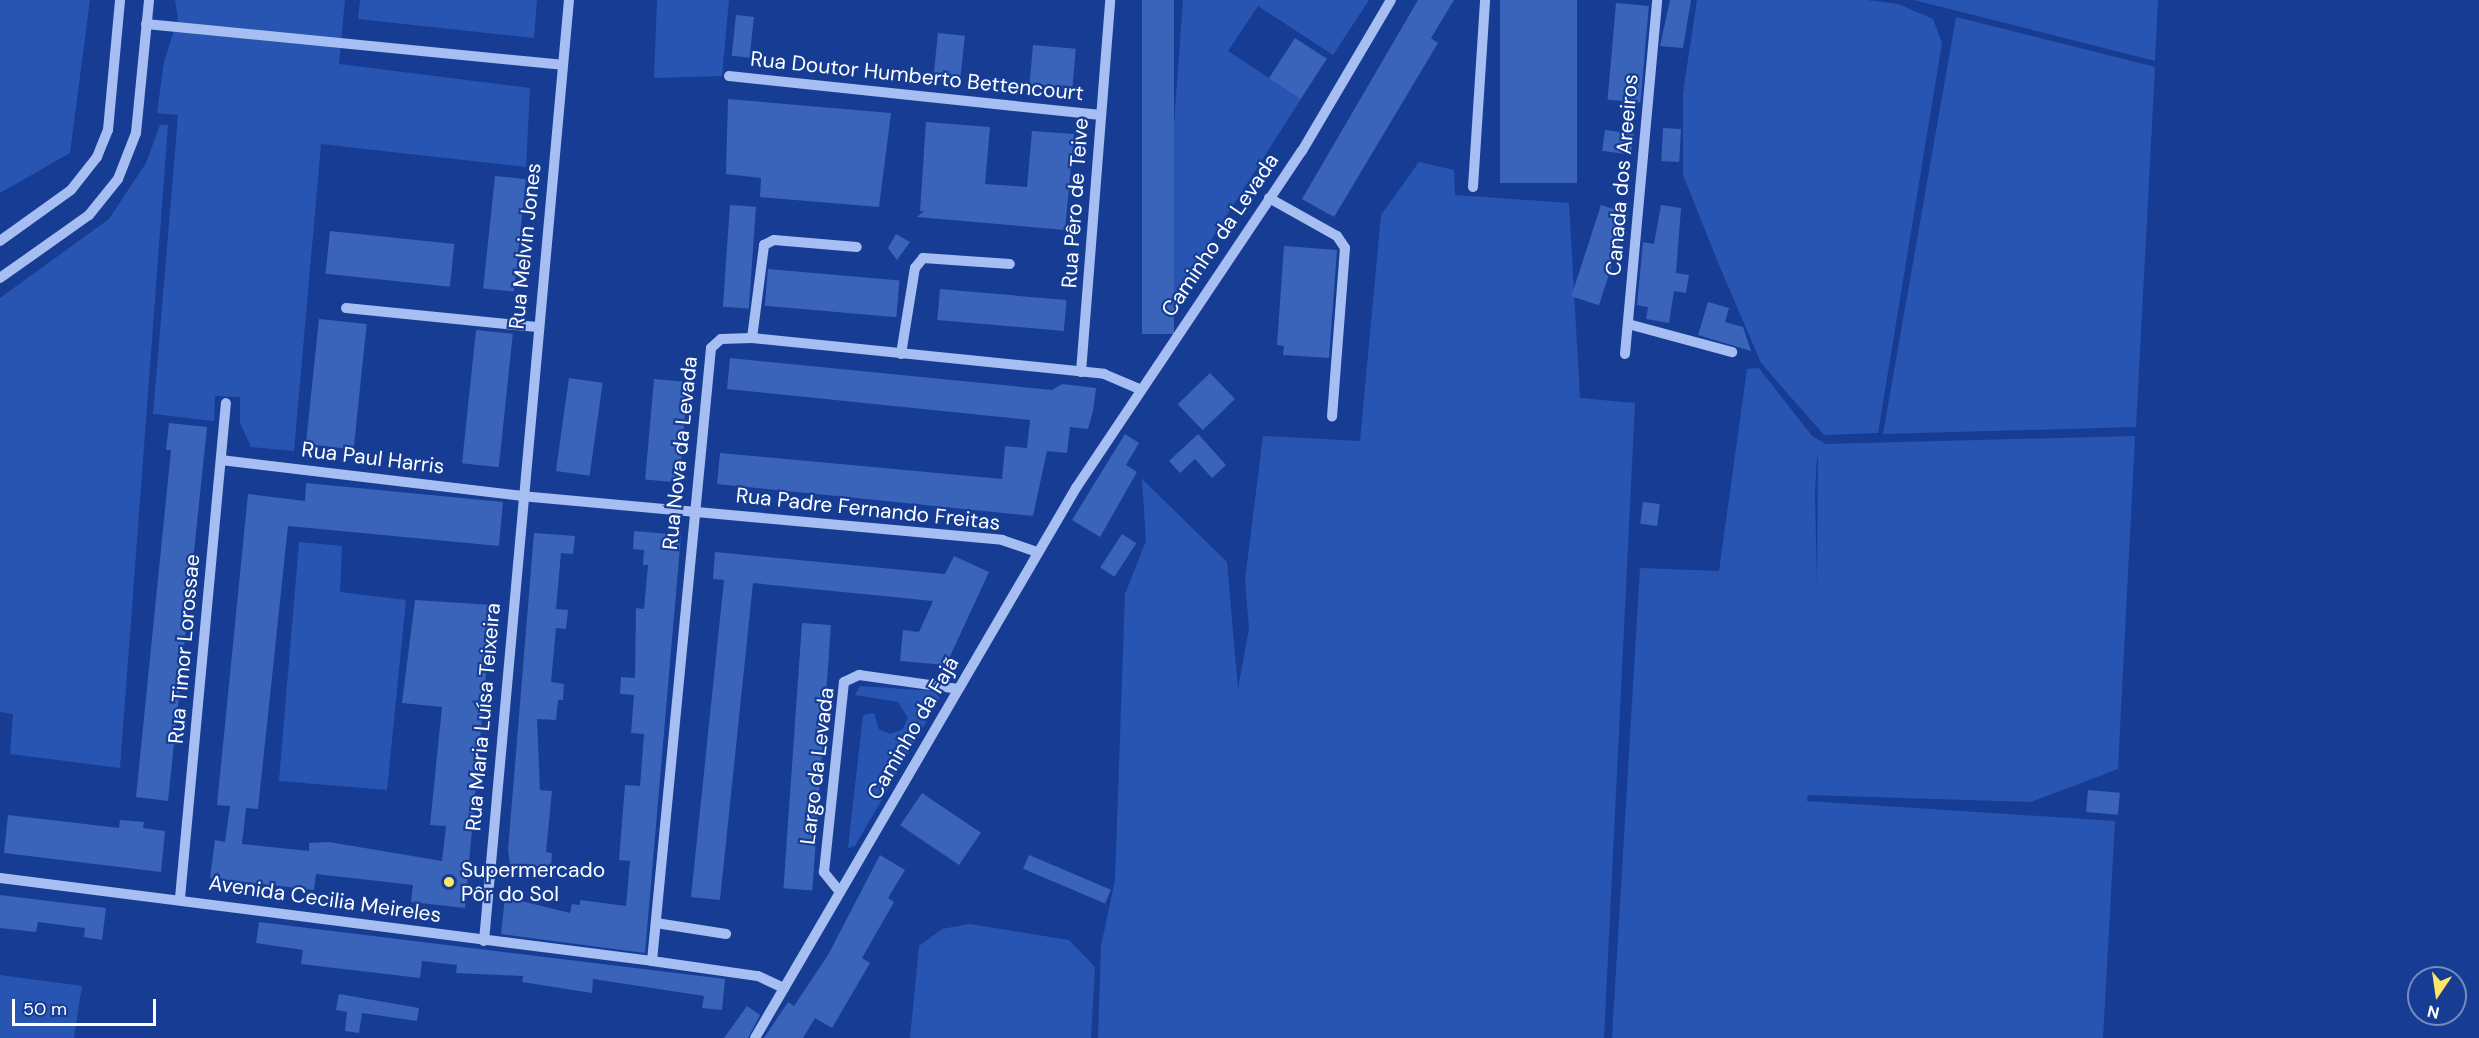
<!DOCTYPE html>
<meta charset="utf-8">
<style>
body{margin:0}
#map{position:relative;width:2479px;height:1038px;overflow:hidden;background:#163d93;font-family:"DM Sans",sans-serif}
div>[style]{position:absolute}
.green>*{inset:0;background:#2855b2}
.building>*{inset:0;background:#3a63ba;transform-origin:0 0}
.minor>*{height:10px;margin:-5px;padding:0 5px;transform-origin:5px;border-radius:5px;background:#a6bef1}
.dots>*{width:16px;height:16px;translate:-50% -50%;box-sizing:border-box;border:3px solid #163d93;border-radius:50%}
span{translate:-50% -50%;white-space:nowrap;text-align:center;line-height:1.15;-webkit-text-stroke:4.5px #163d93;paint-order:stroke}
.street-label{font-size:21px;color:#fff}
.poi-label{font-size:21px;color:#fff}
.left{translate:0 -50%;text-align:left}
.north{position:absolute;left:2407px;top:966px;width:60px;height:60px;box-sizing:border-box;background:#163d93;border:2px solid #738bbe;border-radius:50%;rotate:193deg;font-size:16px;font-weight:700;line-height:24px;text-align:center;color:#fff}
.north::after{content:'';display:block;margin:auto;width:21px;height:27px;background:#ffe665;clip-path:polygon(50% 0,100% 100%,50% 72%,0 100%)}
.scale{position:absolute;left:12px;top:999px;width:144px;height:27px;box-sizing:border-box;border:3px solid #fff;border-top:0;padding-left:8px;font-size:18px;line-height:21px;white-space:nowrap;color:#fff;-webkit-text-stroke:4px #163d93;paint-order:stroke}
</style>
<div id="map">
<div class="green">
<i style="clip-path:polygon(0 0,90px 0,70px 153px,0 193px)"></i>
<i style="clip-path:polygon(175px 0,345px 0,339px 64px,530px 88px,526px 167px,321px 144px,294px 451px,251px 447px,240px 423px,240px 397px,215px 396px,214px 421px,153px 414px,178px 115px,157px 113px,164px 62px,178px 18px)"></i>
<i style="clip-path:polygon(360px 0,537px 0,534px 38px,358px 19px)"></i>
<i style="clip-path:polygon(657px 0,729px 0,722px 76px,654px 78px)"></i>
<i style="clip-path:polygon(1183px 0,1369px 0,1333px 55px,1258px 6px,1228px 51px,1301px 99px,1160px 320px)"></i>
<i style="clip-path:polygon(1697px 0,1867px 0,1898px 4px,1933px 19px,1942px 43px,1878px 433px,1824px 435px,1761px 363px,1719px 265px,1683px 175px,1683px 93px)"></i>
<i style="clip-path:polygon(1914px 0,2158px 0,2155px 61px)"></i>
<i style="clip-path:polygon(1956px 17px,2155px 67px,2136px 427px,1883px 434px)"></i>
<i style="clip-path:polygon(160px 125px,168px 125px,120px 768px,10px 754px,13px 714px,0 712px,0 298px,109px 219px,146px 163px)"></i>
<i style="clip-path:polygon(1419px 162px,1454px 170px,1455px 195px,1569px 203px,1580px 398px,1635px 403px,1604px 1038px,1098px 1038px,1101px 946px,1115px 880px,1125px 594px,1146px 541px,1142px 479px,1227px 562px,1238px 689px,1249px 628px,1245px 580px,1263px 436px,1360px 441px,1381px 215px)"></i>
<i style="clip-path:polygon(evenodd,1759px 368px,1812px 436px,1826px 444px,2135px 436px,2118px 769px,2031px 802px,1808px 795px,1807px 801px,2115px 821px,2103px 1038px,1612px 1038px,1640px 568px,1719px 571px,1747px 369px,1759px 368px,1817px 457px,1818px 457px,1817px 586px,1815px 491px,1817px 457px)"></i>
<i style="clip-path:polygon(299px 542px,342px 546px,340px 592px,406px 600px,387px 790px,279px 781px)"></i>
<i style="clip-path:polygon(860px 686px,934px 691px,940px 698px,855px 846px,848px 848px,863px 715px,874px 713px,879px 729px,890px 734px,902px 730px,908px 718px,898px 702px,855px 695px)"></i>
<i style="clip-path:polygon(970px 924px,1069px 940px,1095px 967px,1091px 1038px,910px 1038px,919px 946px,942px 929px)"></i>
<i style="clip-path:polygon(0 975px,82px 986px,74px 1038px,0 1038px)"></i>
</div>
<div class="building">
<i style="left:1142px;top:0;width:32px;height:334px"></i>
<i style="clip-path:polygon(1418px 0,1454px 0,1431px 38px,1438px 43px,1334px 217px,1302px 199px)"></i>
<i style="left:1500px;top:0;width:77px;height:183px"></i>
<i style="clip-path:polygon(1670px 0,1691px 0,1683px 48px,1660px 46px)"></i>
<i style="left:1616px;top:3px;width:33px;height:97px;rotate:5deg"></i>
<i style="left:736px;top:15px;width:18px;height:41px;rotate:6deg"></i>
<i style="left:938px;top:33px;width:27px;height:41px;rotate:6deg"></i>
<i style="left:1295px;top:38px;width:38px;height:48px;rotate:33deg"></i>
<i style="left:1033px;top:45px;width:43px;height:39px;rotate:5deg"></i>
<i style="clip-path:polygon(728px 99px,891px 113px,879px 207px,760px 197px,761px 178px,726px 174px)"></i>
<i style="clip-path:polygon(926px 122px,990px 127px,985px 184px,1027px 187px,1032px 131px,1074px 134px,1065px 230px,917px 217px,924px 211px,920px 211px)"></i>
<i style="left:1663px;top:128px;width:18px;height:33px;rotate:3deg"></i>
<i style="left:1605px;top:130px;width:29px;height:21px;rotate:8deg"></i>
<i style="left:495px;top:176px;width:31px;height:113px;rotate:6deg"></i>
<i style="left:730px;top:205px;width:26px;height:102px;rotate:4deg"></i>
<i style="left:1601px;top:205px;width:29px;height:96px;rotate:18deg"></i>
<i style="clip-path:polygon(1661px 205px,1681px 208px,1676px 273px,1689px 275px,1686px 293px,1674px 291px,1669px 323px,1646px 319px,1648px 307px,1637px 305px,1643px 242px,1654px 244px)"></i>
<i style="left:330px;top:231px;width:125px;height:43px;rotate:6deg"></i>
<i style="clip-path:polygon(896px 234px,910px 242px,897px 260px,888px 248px)"></i>
<i style="clip-path:polygon(1284px 246px,1337px 250px,1329px 358px,1283px 355px,1284px 346px,1277px 345px)"></i>
<i style="left:768px;top:269px;width:132px;height:37px;rotate:5deg"></i>
<i style="left:940px;top:289px;width:127px;height:31px;rotate:5deg"></i>
<i style="clip-path:polygon(1708px 302px,1729px 308px,1725px 322px,1743px 327px,1751px 351px,1698px 335px)"></i>
<i style="left:319px;top:319px;width:48px;height:126px;rotate:6deg"></i>
<i style="left:476px;top:330px;width:37px;height:134px;rotate:6deg"></i>
<i style="clip-path:polygon(730px 358px,1052px 390px,1062px 384px,1096px 388px,1093px 411px,1088px 429px,1070px 427px,1067px 453px,1047px 451px,1033px 516px,717px 484px,720px 453px,1002px 479px,1005px 446px,1027px 448px,1030px 420px,727px 389px)"></i>
<i style="left:1210px;top:373px;width:36px;height:45px;rotate:46deg"></i>
<i style="left:569px;top:378px;width:34px;height:94px;rotate:8deg"></i>
<i style="left:654px;top:379px;width:34px;height:101px;rotate:5deg"></i>
<i style="clip-path:polygon(169px 423px,207px 427px,168px 801px,136px 797px,171px 450px,166px 450px)"></i>
<i style="clip-path:polygon(1125px 434px,1139px 443px,1126px 465px,1137px 472px,1100px 537px,1072px 520px)"></i>
<i style="clip-path:polygon(1198px 434px,1226px 465px,1212px 478px,1195px 459px,1180px 473px,1169px 461px)"></i>
<i style="clip-path:polygon(306px 483px,503px 502px,499px 546px,288px 526px,258px 809px,246px 808px,242px 844px,309px 851px,309px 843px,329px 842px,442px 861px,446px 826px,430px 825px,442px 707px,402px 703px,415px 600px,492px 605px,465px 908px,411px 902px,413px 885px,316px 874px,314px 890px,210px 878px,215px 840px,225px 842px,230px 806px,217px 805px,248px 494px,305px 501px)"></i>
<i style="left:1643px;top:502px;width:17px;height:22px;rotate:7deg"></i>
<i style="clip-path:polygon(634px 531px,681px 535px,645px 953px,501px 934px,505px 897px,570px 913px,572px 904px,580px 905px,580px 900px,626px 906px,630px 861px,619px 860px,625px 785px,640px 786px,644px 734px,631px 733px,634px 695px,620px 694px,621px 677px,635px 678px,636px 608px,644px 609px,648px 565px,643px 565px,644px 550px,633px 549px)"></i>
<i style="clip-path:polygon(534px 533px,575px 536px,573px 554px,561px 553px,556px 609px,568px 610px,566px 629px,556px 628px,551px 682px,564px 684px,563px 700px,558px 700px,556px 720px,537px 719px,540px 790px,552px 791px,546px 852px,552px 853px,551px 867px,510px 865px,508px 850px)"></i>
<i style="left:1122px;top:534px;width:17px;height:40px;rotate:33deg"></i>
<i style="clip-path:polygon(715px 552px,945px 574px,954px 556px,989px 572px,946px 665px,900px 661px,903px 630px,919px 632px,933px 601px,753px 583px,720px 900px,691px 897px,724px 580px,713px 579px)"></i>
<i style="left:802px;top:623px;width:29px;height:266px;rotate:4deg"></i>
<i style="left:2088px;top:790px;width:32px;height:22px;rotate:5deg"></i>
<i style="left:922px;top:793px;width:71px;height:39px;rotate:34deg"></i>
<i style="clip-path:polygon(8px 815px,119px 828px,120px 820px,144px 822px,143px 828px,165px 831px,161px 872px,4px 853px)"></i>
<i style="clip-path:polygon(880px 855px,905px 870px,888px 898px,894px 902px,862px 958px,870px 963px,832px 1028px,815px 1018px,803px 1038px,764px 1038px,788px 1002px,794px 1006px,828px 955px)"></i>
<i style="left:1029px;top:855px;width:89px;height:15px;rotate:23deg"></i>
<i style="clip-path:polygon(0 895px,106px 908px,102px 940px,84px 937px,85px 928px,38px 922px,36px 932px,0 928px)"></i>
<i style="clip-path:polygon(259px 922px,725px 979px,722px 1010px,702px 1008px,704px 996px,593px 979px,592px 993px,522px 982px,523px 976px,456px 973px,457px 965px,422px 961px,420px 978px,301px 964px,303px 950px,256px 943px)"></i>
<i style="clip-path:polygon(339px 994px,419px 1008px,417px 1021px,362px 1013px,359px 1033px,345px 1031px,347px 1012px,336px 1010px)"></i>
<i style="clip-path:polygon(747px 1006px,760px 1015px,748px 1038px,724px 1038px)"></i>
</div>
<div class="minor">
<i style="left:146px;top:24px;width:418px;rotate:5.6deg"></i>
<i style="left:729px;top:76px;width:374px;rotate:6deg"></i>
<i style="left:1473px;top:187px;width:187px;rotate:-86.3deg"></i>
<i style="left:1269px;top:198px;width:78px;rotate:29.2deg"></i>
<i style="left:1337px;top:236px;width:14px;rotate:56deg"></i>
<i style="left:1345px;top:248px;width:169px;rotate:94.4deg"></i>
<i style="left:0;top:241px;width:87px;rotate:-35.7deg"></i>
<i style="left:71px;top:190px;width:42px;rotate:-51.8deg"></i>
<i style="left:97px;top:157px;width:29px;rotate:-68deg"></i>
<i style="left:108px;top:130px;width:131px;rotate:-84.7deg"></i>
<i style="left:0;top:278px;width:109px;rotate:-35.3deg"></i>
<i style="left:89px;top:215px;width:46px;rotate:-51.1deg"></i>
<i style="left:118px;top:179px;width:49px;rotate:-68.6deg"></i>
<i style="left:136px;top:133px;width:134px;rotate:-84.4deg"></i>
<i style="left:346px;top:308px;width:192px;rotate:5.7deg"></i>
<i style="left:1628px;top:324px;width:108px;rotate:15.1deg"></i>
<i style="left:752px;top:338px;width:94px;rotate:-82.6deg"></i>
<i style="left:764px;top:245px;width:11px;rotate:-27deg"></i>
<i style="left:774px;top:240px;width:83px;rotate:4.8deg"></i>
<i style="left:901px;top:354px;width:87px;rotate:-80.8deg"></i>
<i style="left:915px;top:268px;width:13px;rotate:-51deg"></i>
<i style="left:923px;top:258px;width:87px;rotate:3.9deg"></i>
<i style="left:1625px;top:354px;width:355px;rotate:-84.8deg"></i>
<i style="left:1081px;top:372px;width:373px;rotate:-85.5deg"></i>
<i style="left:221px;top:460px;width:302px;rotate:6.8deg"></i>
<i style="left:521px;top:496px;width:483px;rotate:5.2deg"></i>
<i style="left:1002px;top:540px;width:37px;rotate:19deg"></i>
<i style="left:0;top:878px;width:657px;rotate:7.25deg"></i>
<i style="left:652px;top:961px;width:107px;rotate:8.1deg"></i>
<i style="left:758px;top:976px;width:29px;rotate:25deg"></i>
<i style="left:840px;top:892px;width:26px;rotate:-129deg"></i>
<i style="left:824px;top:872px;width:191px;rotate:-84deg"></i>
<i style="left:844px;top:682px;width:17px;rotate:-25deg"></i>
<i style="left:859px;top:675px;width:100px;rotate:8deg"></i>
<i style="left:180px;top:898px;width:497px;rotate:-84.7deg"></i>
<i style="left:656px;top:923px;width:71px;rotate:8.9deg"></i>
<i style="left:484px;top:941px;width:945px;rotate:-84.84deg"></i>
<i style="left:652px;top:961px;width:616px;rotate:-84.5deg"></i>
<i style="left:711px;top:348px;width:13px;rotate:-42deg"></i>
<i style="left:721px;top:339px;width:31px;rotate:-2deg"></i>
<i style="left:752px;top:338px;width:354px;rotate:5.8deg"></i>
<i style="left:1104px;top:374px;width:38px;rotate:23deg"></i>
<i style="left:755px;top:1038px;width:637px;rotate:-59.73deg"></i>
<i style="left:1076px;top:488px;width:406px;rotate:-56.2deg"></i>
<i style="left:1302px;top:151px;width:175px;rotate:-59.5deg"></i>
</div>
<div class="dots">
<i style="left:449px;top:882px;background:#ffe665"></i>
</div>
<div class="street-label">
<span style="left:917px;top:76px;rotate:6deg">Rua Doutor Humberto Bettencourt</span>
<span style="left:1622px;top:175px;rotate:-85deg">Canada dos Areeiros</span>
<span style="left:1075px;top:203px;rotate:-86deg">Rua Pêro de Teive</span>
<span style="left:1220px;top:235px;rotate:-56deg">Caminho da Levada</span>
<span style="left:525px;top:246px;rotate:-84deg">Rua Melvin Jones</span>
<span style="left:680px;top:453px;rotate:-84deg">Rua Nova da Levada</span>
<span style="left:373px;top:458px;rotate:7deg">Rua Paul Harris</span>
<span style="left:868px;top:509px;rotate:6deg">Rua Padre Fernando Freitas</span>
<span style="left:184px;top:649px;rotate:-85deg">Rua Timor Lorossae</span>
<span style="left:483px;top:717px;rotate:-85deg">Rua Maria Luísa Teixeira</span>
<span style="left:913px;top:728px;rotate:-60deg">Caminho da Fajã</span>
<span style="left:817px;top:766px;rotate:-83deg">Largo da Levada</span>
<span style="left:325px;top:899px;rotate:8deg">Avenida Cecilia Meireles</span>
</div>
<div class="poi-label">
<span class="left" style="left:461px;top:882px">Supermercado<br>Pôr do Sol</span>
</div>
<div class="north">N</div>
<div class="scale">50 m</div>
</div>
